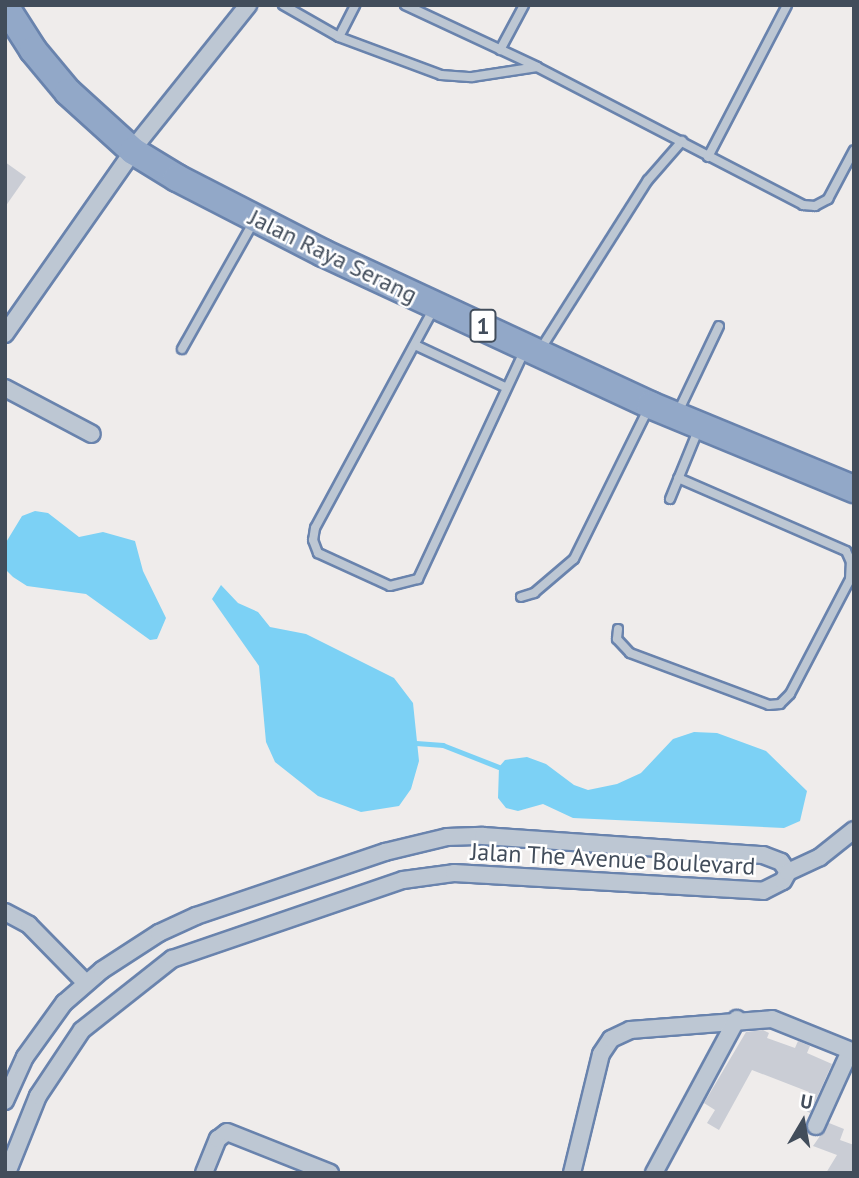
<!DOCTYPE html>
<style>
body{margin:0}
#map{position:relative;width:859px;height:1178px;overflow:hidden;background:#efeceb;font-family:"PT Sans",sans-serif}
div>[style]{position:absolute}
.water>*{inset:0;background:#7cd1f5}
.stream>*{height:4.5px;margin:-2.25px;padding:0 2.25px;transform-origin:2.25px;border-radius:2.25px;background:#7cd1f5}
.building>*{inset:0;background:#cacdd5}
.roads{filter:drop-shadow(2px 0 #6983ad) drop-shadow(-2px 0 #6983ad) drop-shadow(0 2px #6983ad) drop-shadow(0 -2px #6983ad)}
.service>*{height:8px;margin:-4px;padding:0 4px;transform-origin:4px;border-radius:4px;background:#bdc7d3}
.minor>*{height:16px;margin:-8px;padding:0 8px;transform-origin:8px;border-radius:8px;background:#bdc7d3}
.trunk>*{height:26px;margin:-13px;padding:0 13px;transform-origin:13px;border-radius:13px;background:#92a8c8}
span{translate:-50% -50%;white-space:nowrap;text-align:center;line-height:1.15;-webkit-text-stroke:5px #fff;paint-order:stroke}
.shield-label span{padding:2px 5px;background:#fff;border:2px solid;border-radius:5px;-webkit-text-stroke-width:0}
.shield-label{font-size:23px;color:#424d5b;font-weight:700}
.street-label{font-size:24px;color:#424d5b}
.frame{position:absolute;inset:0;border:7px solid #424d5b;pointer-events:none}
.north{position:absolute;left:768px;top:1087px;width:70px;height:70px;-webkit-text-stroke:5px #fff;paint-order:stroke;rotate:10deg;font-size:19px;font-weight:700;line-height:28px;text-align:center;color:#424d5b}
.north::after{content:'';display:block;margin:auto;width:24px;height:32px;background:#424d5b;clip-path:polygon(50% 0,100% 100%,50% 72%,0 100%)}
</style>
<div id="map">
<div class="water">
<i style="clip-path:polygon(35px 511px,48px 513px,79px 537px,103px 532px,135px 541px,143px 571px,166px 618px,157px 639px,150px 640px,86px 594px,27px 586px,13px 577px,5px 569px,5px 544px,22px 516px)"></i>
<i style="clip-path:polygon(221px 585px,238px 603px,258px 612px,270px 627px,306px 634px,394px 678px,413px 703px,419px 761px,411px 789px,399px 806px,361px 812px,318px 796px,275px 762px,266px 742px,259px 666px,212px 599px)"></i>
<i style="clip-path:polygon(694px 732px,717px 733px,766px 751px,807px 791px,800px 821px,784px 828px,573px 818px,543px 804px,518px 811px,506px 808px,498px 798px,499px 767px,505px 760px,527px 757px,546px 764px,574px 785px,588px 790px,617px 784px,641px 773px,673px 739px)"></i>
</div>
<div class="stream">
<i style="left:416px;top:743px;width:27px;rotate:4deg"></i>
<i style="left:443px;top:745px;width:60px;rotate:21.4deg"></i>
</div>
<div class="building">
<i style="clip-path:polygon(5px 162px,26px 177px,5px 207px)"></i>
<i style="clip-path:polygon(763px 1030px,769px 1033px,767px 1038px,795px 1048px,798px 1041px,810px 1046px,807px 1053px,832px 1064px,810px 1113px,802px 1109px,809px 1092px,752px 1070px,719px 1130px,707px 1123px,715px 1110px,704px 1103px,746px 1032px)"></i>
<i style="clip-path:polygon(829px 1123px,844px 1129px,840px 1140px,854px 1145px,854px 1173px,826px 1173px,837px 1155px,813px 1146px)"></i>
</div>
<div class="roads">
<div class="service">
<i style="left:283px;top:5px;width:64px;rotate:29.7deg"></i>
<i style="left:339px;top:37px;width:109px;rotate:20.4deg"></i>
<i style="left:441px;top:75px;width:31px;rotate:4deg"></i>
<i style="left:472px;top:77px;width:66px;rotate:-8.7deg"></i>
<i style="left:537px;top:67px;width:300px;rotate:27.4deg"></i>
<i style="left:803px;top:205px;width:12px;rotate:5deg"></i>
<i style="left:815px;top:206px;width:15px;rotate:-28deg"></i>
<i style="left:828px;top:199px;width:55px;rotate:-62deg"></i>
<i style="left:405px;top:5px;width:145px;rotate:25deg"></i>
<i style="left:339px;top:37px;width:36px;rotate:-63deg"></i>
<i style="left:500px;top:50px;width:51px;rotate:-61.9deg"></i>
<i style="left:708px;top:157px;width:171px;rotate:-62.5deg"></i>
<i style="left:434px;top:308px;width:250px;rotate:118.4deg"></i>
<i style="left:315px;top:528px;width:12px;rotate:99deg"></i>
<i style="left:313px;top:540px;width:14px;rotate:69deg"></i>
<i style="left:318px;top:553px;width:79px;rotate:24.6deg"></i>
<i style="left:390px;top:586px;width:29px;rotate:-14deg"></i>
<i style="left:418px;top:579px;width:253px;rotate:-65deg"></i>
<i style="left:415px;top:345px;width:99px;rotate:25deg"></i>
<i style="left:182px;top:349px;width:147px;rotate:-60.6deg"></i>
<i style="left:540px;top:350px;width:201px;rotate:-57.6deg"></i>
<i style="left:648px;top:180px;width:52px;rotate:-48.9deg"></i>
<i style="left:678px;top:412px;width:95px;rotate:-64.5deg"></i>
<i style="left:670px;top:499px;width:77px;rotate:-67.8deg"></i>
<i style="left:521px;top:597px;width:14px;rotate:-17deg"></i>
<i style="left:534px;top:593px;width:52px;rotate:-40.4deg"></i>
<i style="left:574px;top:559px;width:169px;rotate:-63.7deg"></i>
<i style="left:618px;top:629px;width:10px;rotate:96deg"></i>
<i style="left:617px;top:639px;width:19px;rotate:47deg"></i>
<i style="left:630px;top:653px;width:148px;rotate:20.5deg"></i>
<i style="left:769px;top:705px;width:11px;rotate:-5deg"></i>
<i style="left:780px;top:704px;width:14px;rotate:-45deg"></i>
<i style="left:790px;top:694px;width:130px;rotate:-62.4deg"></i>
<i style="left:850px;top:579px;width:17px;rotate:-87deg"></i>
<i style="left:851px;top:562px;width:12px;rotate:-114deg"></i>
<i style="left:846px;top:551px;width:183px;rotate:-156.5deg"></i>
</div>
<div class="minor">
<i style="left:140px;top:140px;width:173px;rotate:-51.3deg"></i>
<i style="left:5px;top:334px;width:223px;rotate:-55deg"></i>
<i style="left:5px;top:388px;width:98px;rotate:27.9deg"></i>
<i style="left:5px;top:912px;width:27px;rotate:28deg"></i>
<i style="left:29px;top:925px;width:81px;rotate:45.5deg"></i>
<i style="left:5px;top:1101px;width:48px;rotate:-65.6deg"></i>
<i style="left:25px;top:1057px;width:67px;rotate:-54.2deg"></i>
<i style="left:64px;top:1003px;width:50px;rotate:-41deg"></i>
<i style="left:102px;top:970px;width:68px;rotate:-33deg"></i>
<i style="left:159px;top:933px;width:41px;rotate:-24.7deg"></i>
<i style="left:196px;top:916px;width:200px;rotate:-18.7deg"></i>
<i style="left:385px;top:852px;width:64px;rotate:-13.6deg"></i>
<i style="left:447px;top:837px;width:36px;rotate:-2deg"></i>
<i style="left:483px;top:836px;width:281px;rotate:3.9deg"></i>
<i style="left:763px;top:855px;width:19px;rotate:21deg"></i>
<i style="left:781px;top:862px;width:12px;rotate:55deg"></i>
<i style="left:816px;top:1126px;width:82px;rotate:-65.6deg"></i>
<i style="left:7px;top:1173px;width:83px;rotate:-68.1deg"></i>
<i style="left:38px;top:1096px;width:79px;rotate:-56.3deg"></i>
<i style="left:82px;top:1030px;width:115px;rotate:-38.3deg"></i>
<i style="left:172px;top:959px;width:244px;rotate:-18.9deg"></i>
<i style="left:403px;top:880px;width:51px;rotate:-7.8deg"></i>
<i style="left:454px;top:873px;width:310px;rotate:3.3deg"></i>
<i style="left:763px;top:891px;width:22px;rotate:-27deg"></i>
<i style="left:783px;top:881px;width:10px;rotate:-61deg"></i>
<i style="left:788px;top:872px;width:35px;rotate:-25deg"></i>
<i style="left:820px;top:857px;width:43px;rotate:-38.5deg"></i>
<i style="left:204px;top:1173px;width:37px;rotate:-68deg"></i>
<i style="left:218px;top:1139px;width:11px;rotate:-38deg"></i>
<i style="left:227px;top:1132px;width:111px;rotate:21.7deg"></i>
<i style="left:572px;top:1173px;width:122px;rotate:-76.3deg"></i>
<i style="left:601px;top:1054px;width:18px;rotate:-56deg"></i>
<i style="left:611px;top:1039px;width:21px;rotate:-25deg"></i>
<i style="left:630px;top:1030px;width:142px;rotate:-4.4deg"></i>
<i style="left:772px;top:1019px;width:88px;rotate:21.9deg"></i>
<i style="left:654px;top:1173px;width:175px;rotate:-61.7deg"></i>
</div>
<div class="trunk">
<i style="left:5px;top:6px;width:52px;rotate:57.5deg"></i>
<i style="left:33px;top:50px;width:55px;rotate:50.2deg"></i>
<i style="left:68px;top:92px;width:88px;rotate:42.2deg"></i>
<i style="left:133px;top:151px;width:52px;rotate:31.5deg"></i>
<i style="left:177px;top:178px;width:164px;rotate:27.2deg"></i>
<i style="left:323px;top:253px;width:361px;rotate:24.9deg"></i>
<i style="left:650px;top:405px;width:221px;rotate:22.4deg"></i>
</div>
</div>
<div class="shield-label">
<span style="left:483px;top:326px">1</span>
</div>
<div class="street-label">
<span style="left:333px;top:256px;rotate:26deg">Jalan Raya Serang</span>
<span style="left:613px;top:859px;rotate:3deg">Jalan The Avenue Boulevard</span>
</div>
<div class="frame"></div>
<div class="north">U</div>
</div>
